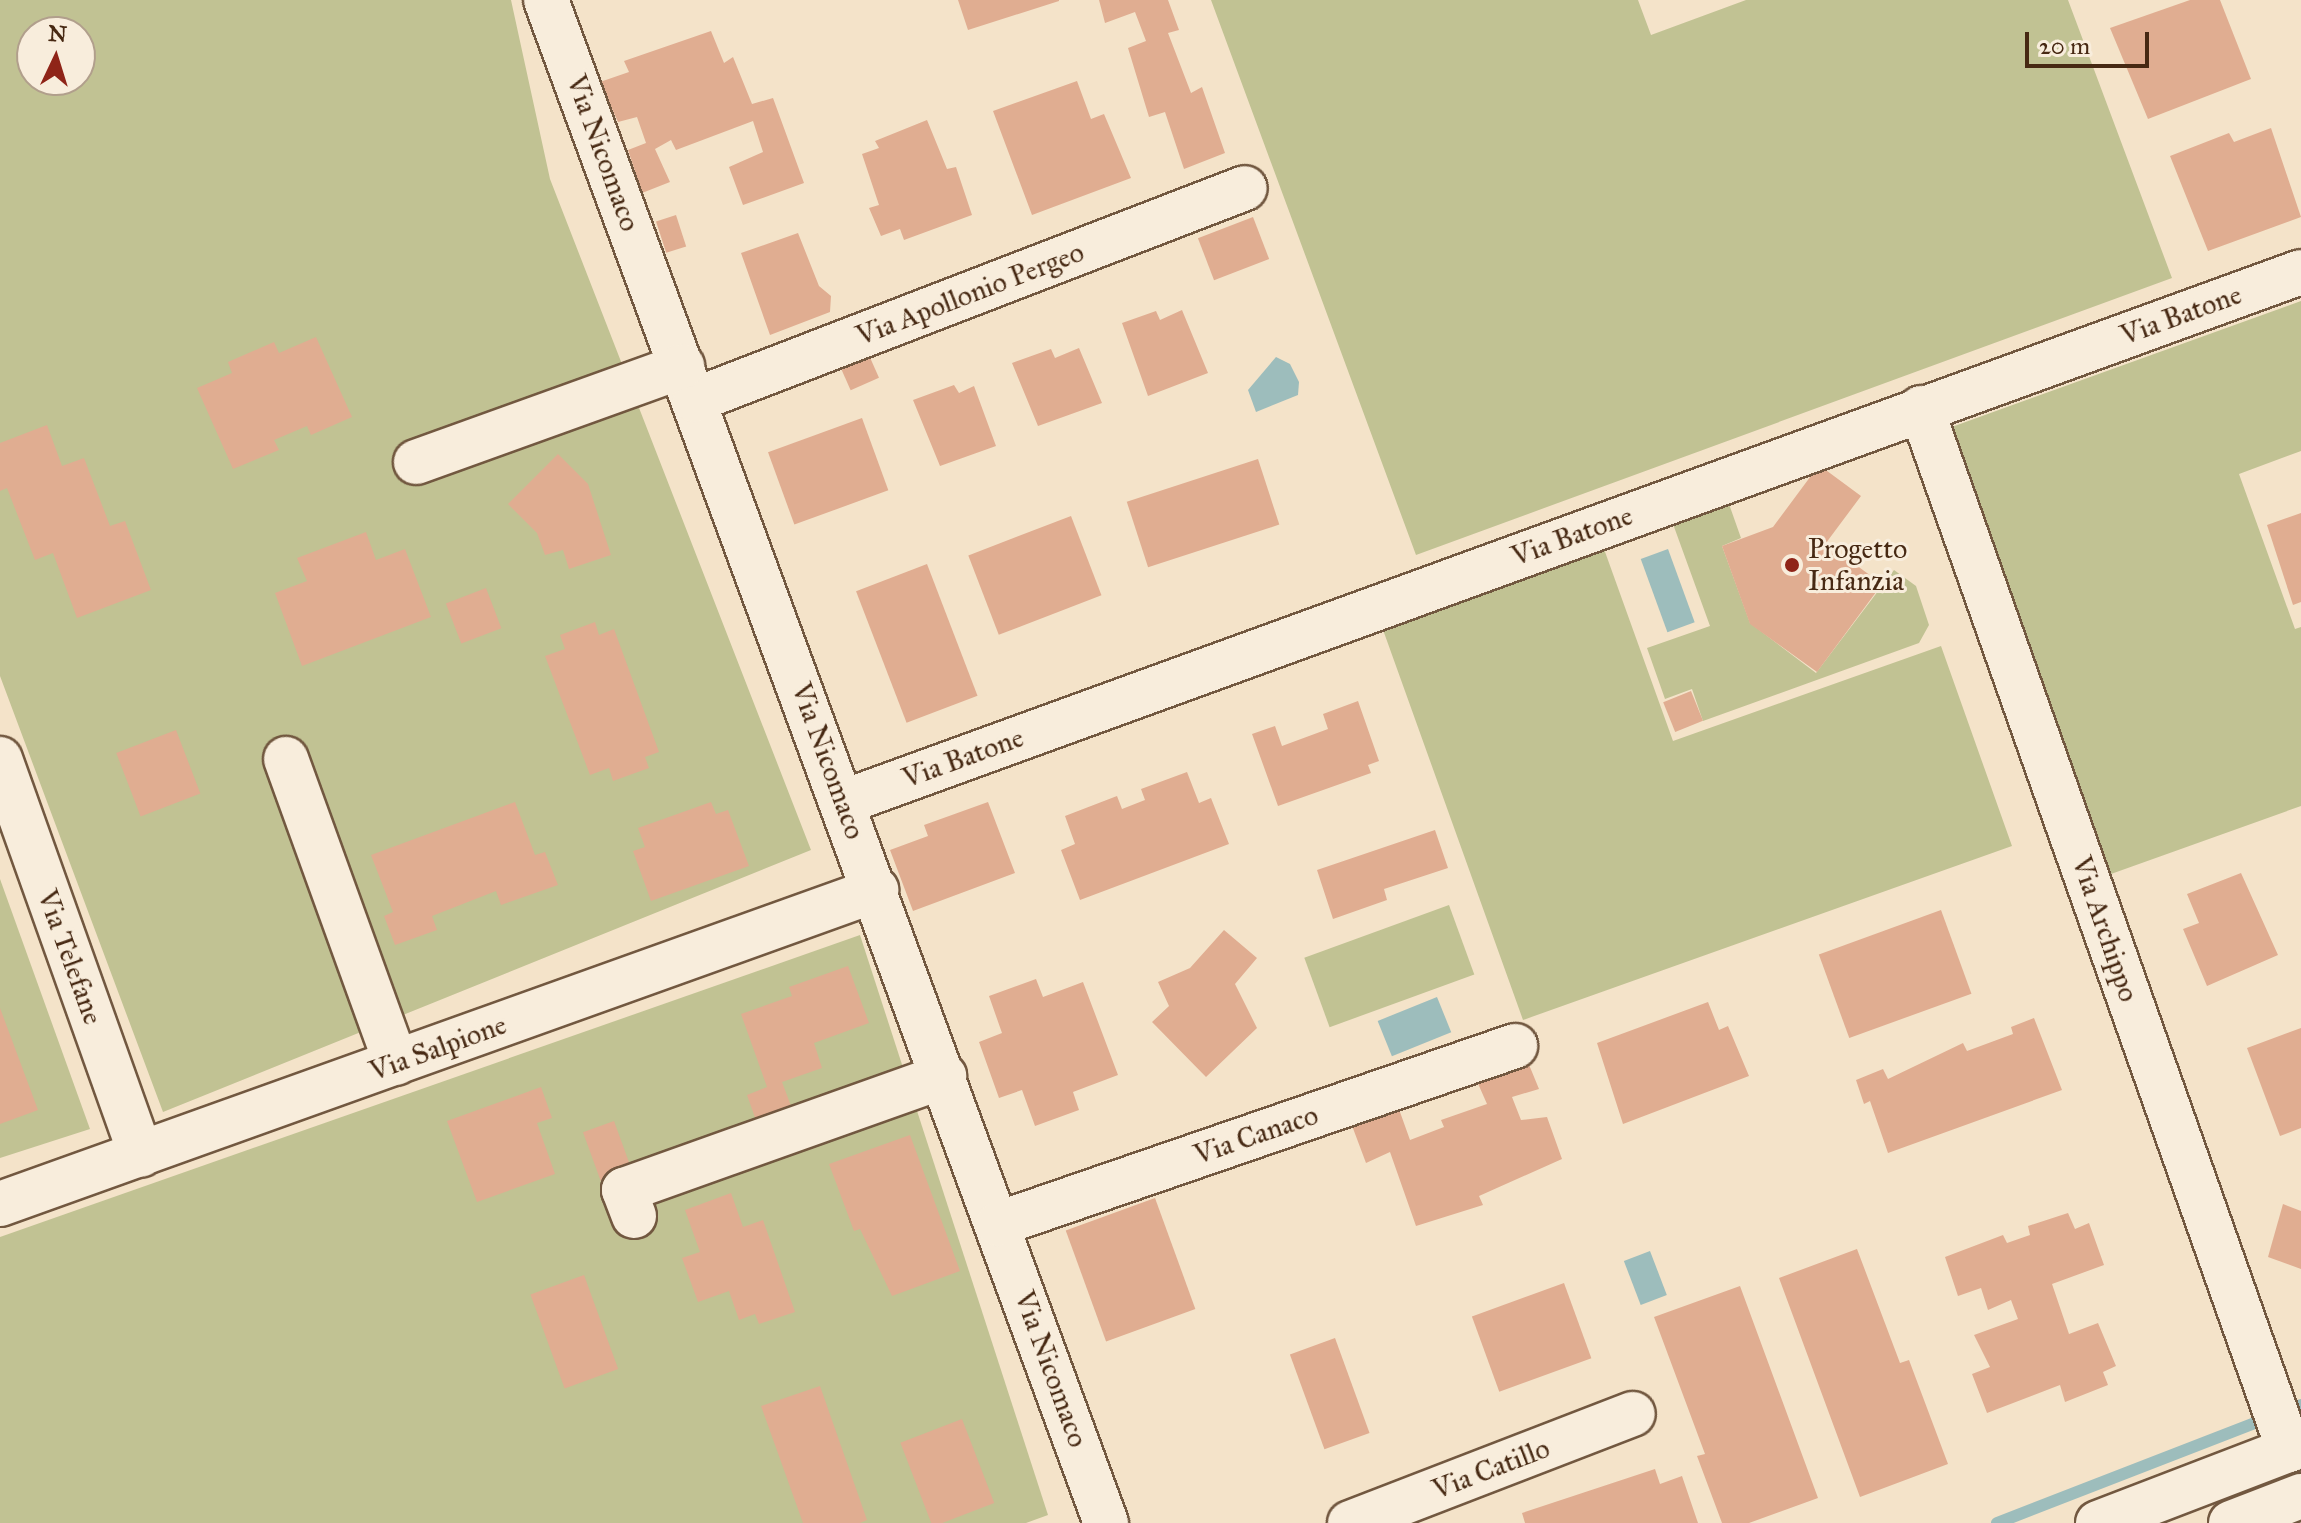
<!DOCTYPE html>
<style>
body{margin:0}
#map{position:relative;width:2301px;height:1523px;overflow:hidden;background:#f4e3c9;font-family:"IM FELL Great Primer",serif}
div>[style]{position:absolute}
.green>*{inset:0;background:#c1c293;transform-origin:0 0}
.water>*{inset:0;background:#9dbdbc;transform-origin:0 0}
.stream>*{height:12px;margin:-6px;padding:0 6px;transform-origin:6px;border-radius:6px;background:#9dbdbc}
.building>*{inset:0;background:#e0ad91;transform-origin:0 0}
.roads{filter:drop-shadow(2px 0 #725840) drop-shadow(-2px 0 #725840) drop-shadow(0 2px #725840) drop-shadow(0 -2px #725840)}
.minor>*{height:44px;margin:-22px;padding:0 22px;transform-origin:22px;border-radius:22px;background:#f8eddc}
.dots>*{width:22px;height:22px;translate:-50% -50%;box-sizing:border-box;border:4px solid #f8eddc;border-radius:50%}
span{translate:-50% -50%;white-space:nowrap;text-align:center;line-height:1.15;-webkit-text-stroke:6px #f8eddc;paint-order:stroke}
.street-label{font-size:28px;color:#472913}
.poi-label{font-size:28px;color:#472913}
.left{translate:0 -50%;text-align:left}
.north{position:absolute;left:16px;top:16px;width:80px;height:80px;box-sizing:border-box;background:#f8eddc;border:2px solid #b19f8c;border-radius:50%;rotate:4deg;font-size:22px;font-weight:700;line-height:32px;text-align:center;color:#472913}
.north::after{content:'';display:block;margin:auto;width:28px;height:36px;background:#8f2418;clip-path:polygon(50% 0,100% 100%,50% 72%,0 100%)}
.scale{position:absolute;left:2025px;top:32px;width:124px;height:36px;box-sizing:border-box;border:4px solid #472913;border-top:0;padding-left:10px;font-size:24px;line-height:28px;white-space:nowrap;color:#472913;-webkit-text-stroke:6px #f8eddc;paint-order:stroke}
</style>
<div id="map">
<div class="green">
<i style="clip-path:polygon(evenodd,0 0,511px 0,550px 179px,811px 850px,163px 1112px,0 676px,0 0,32px 32px,80px 32px,80px 80px,32px 80px,32px 32px)"></i>
<i style="clip-path:polygon(1211px 0,1638px 0,1651px 35px,1746px 0,2068px 0,2172px 278px,1416px 555px)"></i>
<i style="clip-path:polygon(2301px 301px,2301px 451px,2239px 474px,2295px 629px,2301px 627px,2301px 806px,2111px 874px,1949px 428px)"></i>
<i style="clip-path:polygon(1729px 504px,1741px 538px,1722px 546px,1750px 623px,1816px 673px,1894px 570px,1916px 586px,1929px 625px,1919px 643px,1703px 721px,1692px 689px,1665px 699px,1647px 648px,1710px 626px,1673px 524px)"></i>
<i style="clip-path:polygon(1604px 549px,1673px 741px,1941px 646px,2012px 846px,1523px 1020px,1382px 627px)"></i>
<i style="clip-path:polygon(0 879px,90px 1129px,0 1158px)"></i>
<i style="left:1449px;top:905px;width:74px;height:154px;rotate:70deg"></i>
<i style="clip-path:polygon(860px 935px,1048px 1515px,1026px 1523px,0 1523px,0 1237px)"></i>
</div>
<div class="water">
<i style="clip-path:polygon(1276px 357px,1290px 364px,1299px 382px,1298px 395px,1256px 412px,1248px 390px)"></i>
<i style="left:1668px;top:549px;width:78px;height:29px;rotate:70deg"></i>
<i style="left:1437px;top:997px;width:38px;height:64px;rotate:68deg"></i>
<i style="left:1650px;top:1251px;width:47px;height:28px;rotate:69deg"></i>
</div>
<div class="stream">
<i style="left:1997px;top:1523px;width:326px;rotate:-21.2deg"></i>
</div>
<div class="building">
<i style="clip-path:polygon(958px 0,1059px 0,1059px 1px,968px 30px)"></i>
<i style="clip-path:polygon(1099px 0,1168px 0,1179px 30px,1168px 33px,1191px 93px,1202px 87px,1225px 153px,1184px 169px,1165px 112px,1149px 117px,1128px 48px,1146px 41px,1135px 12px,1105px 23px)"></i>
<i style="clip-path:polygon(2190px 0,2220px 0,2251px 79px,2148px 119px,2110px 28px)"></i>
<i style="clip-path:polygon(711px 31px,724px 63px,733px 57px,752px 104px,773px 98px,804px 183px,743px 205px,729px 167px,763px 152px,753px 121px,676px 150px,671px 140px,655px 149px,670px 182px,642px 193px,628px 150px,646px 143px,637px 117px,618px 122px,600px 82px,629px 72px,624px 61px)"></i>
<i style="clip-path:polygon(1077px 81px,1091px 119px,1104px 114px,1131px 178px,1032px 215px,993px 111px)"></i>
<i style="clip-path:polygon(927px 120px,947px 169px,956px 167px,972px 215px,904px 240px,900px 229px,881px 236px,869px 208px,879px 205px,862px 154px,879px 148px,875px 141px)"></i>
<i style="clip-path:polygon(2271px 128px,2301px 217px,2208px 251px,2170px 156px,2229px 133px,2234px 142px)"></i>
<i style="left:676px;top:215px;width:33px;height:21px;rotate:72deg"></i>
<i style="left:1253px;top:217px;width:45px;height:59px;rotate:69deg"></i>
<i style="clip-path:polygon(798px 233px,819px 286px,831px 296px,830px 312px,770px 335px,741px 253px)"></i>
<i style="clip-path:polygon(1182px 310px,1208px 373px,1148px 396px,1122px 323px,1156px 311px,1160px 320px)"></i>
<i style="clip-path:polygon(316px 337px,352px 417px,311px 435px,307px 426px,274px 440px,279px 450px,233px 469px,197px 388px,232px 373px,228px 362px,274px 342px,279px 353px)"></i>
<i style="clip-path:polygon(1079px 348px,1102px 403px,1038px 426px,1012px 363px,1051px 349px,1055px 358px)"></i>
<i style="left:868px;top:353px;width:27px;height:31px;rotate:66deg"></i>
<i style="clip-path:polygon(954px 385px,959px 393px,974px 386px,996px 446px,940px 466px,913px 400px)"></i>
<i style="left:862px;top:418px;width:77px;height:100px;rotate:70deg"></i>
<i style="clip-path:polygon(47px 425px,62px 466px,84px 458px,110px 526px,125px 521px,151px 590px,77px 618px,53px 553px,35px 560px,7px 488px,0 491px,0 443px)"></i>
<i style="clip-path:polygon(558px 454px,588px 484px,611px 555px,569px 569px,563px 550px,545px 555px,537px 533px,508px 504px)"></i>
<i style="left:1258px;top:459px;width:69px;height:138px;rotate:72deg"></i>
<i style="clip-path:polygon(1819px 465px,1861px 496px,1826px 543px,1882px 584px,1817px 672px,1750px 624px,1722px 546px,1773px 527px)"></i>
<i style="clip-path:polygon(2301px 513px,2301px 602px,2293px 605px,2267px 525px)"></i>
<i style="left:1071px;top:516px;width:85px;height:110px;rotate:69deg"></i>
<i style="clip-path:polygon(366px 532px,376px 560px,405px 549px,431px 617px,302px 666px,275px 593px,307px 581px,297px 558px)"></i>
<i style="left:927px;top:564px;width:141px;height:76px;rotate:69deg"></i>
<i style="left:486px;top:588px;width:43px;height:43px;rotate:69deg"></i>
<i style="clip-path:polygon(595px 622px,599px 635px,614px 629px,659px 752px,645px 757px,649px 768px,613px 781px,609px 768px,590px 775px,545px 656px,565px 649px,560px 635px)"></i>
<i style="left:1691px;top:691px;width:32px;height:30px;rotate:68deg"></i>
<i style="clip-path:polygon(1358px 701px,1379px 761px,1368px 765px,1371px 773px,1278px 806px,1252px 734px,1275px 726px,1282px 746px,1328px 729px,1323px 714px)"></i>
<i style="left:176px;top:730px;width:68px;height:64px;rotate:69deg"></i>
<i style="clip-path:polygon(1187px 772px,1199px 803px,1211px 798px,1229px 844px,1080px 900px,1061px 850px,1075px 844px,1065px 816px,1117px 796px,1122px 809px,1145px 800px,1141px 789px)"></i>
<i style="clip-path:polygon(515px 802px,535px 855px,545px 852px,558px 885px,501px 905px,496px 891px,432px 916px,437px 930px,395px 945px,384px 916px,393px 912px,371px 855px)"></i>
<i style="clip-path:polygon(711px 802px,716px 814px,728px 810px,749px 866px,651px 901px,633px 851px,645px 847px,638px 828px)"></i>
<i style="clip-path:polygon(988px 802px,1015px 873px,913px 911px,890px 850px,928px 836px,924px 825px)"></i>
<i style="clip-path:polygon(1435px 830px,1448px 868px,1384px 889px,1387px 900px,1333px 919px,1317px 870px)"></i>
<i style="clip-path:polygon(2241px 873px,2278px 955px,2207px 986px,2183px 929px,2199px 923px,2187px 894px)"></i>
<i style="left:1941px;top:910px;width:89px;height:130px;rotate:70deg"></i>
<i style="clip-path:polygon(1224px 930px,1257px 958px,1235px 984px,1257px 1028px,1206px 1077px,1152px 1022px,1169px 1006px,1158px 982px,1190px 968px)"></i>
<i style="clip-path:polygon(848px 966px,869px 1023px,814px 1043px,822px 1068px,782px 1082px,794px 1114px,758px 1126px,747px 1095px,767px 1087px,741px 1014px,792px 996px,789px 987px)"></i>
<i style="clip-path:polygon(1036px 979px,1043px 997px,1083px 982px,1118px 1075px,1073px 1092px,1079px 1110px,1035px 1126px,1022px 1090px,999px 1098px,979px 1042px,1002px 1033px,989px 996px)"></i>
<i style="clip-path:polygon(1708px 1002px,1719px 1030px,1728px 1026px,1749px 1076px,1623px 1124px,1597px 1043px)"></i>
<i style="clip-path:polygon(0 1008px,38px 1110px,0 1124px)"></i>
<i style="clip-path:polygon(2034px 1018px,2062px 1090px,1888px 1153px,1870px 1101px,1864px 1104px,1856px 1080px,1883px 1069px,1888px 1079px,1963px 1043px,1967px 1051px,2013px 1034px,2011px 1027px)"></i>
<i style="clip-path:polygon(2301px 1028px,2301px 1128px,2280px 1136px,2247px 1048px)"></i>
<i style="clip-path:polygon(1523px 1050px,1539px 1089px,1512px 1097px,1521px 1120px,1547px 1117px,1562px 1159px,1479px 1196px,1483px 1205px,1416px 1226px,1390px 1152px,1366px 1163px,1348px 1115px,1395px 1098px,1410px 1140px,1444px 1127px,1441px 1120px,1487px 1104px,1472px 1070px)"></i>
<i style="clip-path:polygon(541px 1087px,552px 1118px,537px 1123px,555px 1174px,477px 1202px,447px 1121px)"></i>
<i style="left:614px;top:1121px;width:55px;height:33px;rotate:70deg"></i>
<i style="clip-path:polygon(910px 1135px,960px 1271px,892px 1296px,860px 1229px,854px 1231px,829px 1164px)"></i>
<i style="clip-path:polygon(731px 1193px,743px 1227px,763px 1220px,795px 1312px,759px 1324px,755px 1314px,739px 1320px,729px 1291px,698px 1302px,682px 1258px,700px 1252px,685px 1210px)"></i>
<i style="left:1155px;top:1198px;width:118px;height:95px;rotate:70deg"></i>
<i style="clip-path:polygon(2283px 1204px,2301px 1211px,2301px 1269px,2268px 1257px)"></i>
<i style="clip-path:polygon(2068px 1213px,2075px 1229px,2089px 1223px,2104px 1265px,2052px 1284px,2069px 1334px,2098px 1323px,2116px 1366px,2103px 1372px,2108px 1385px,2065px 1402px,2060px 1385px,1987px 1413px,1972px 1374px,1990px 1367px,1974px 1335px,2018px 1319px,2011px 1300px,1988px 1310px,1981px 1288px,1958px 1296px,1945px 1257px,2003px 1235px,2007px 1243px,2030px 1235px,2028px 1226px)"></i>
<i style="clip-path:polygon(1857px 1249px,1900px 1363px,1909px 1360px,1948px 1464px,1860px 1497px,1779px 1278px)"></i>
<i style="left:584px;top:1275px;width:100px;height:57px;rotate:70deg"></i>
<i style="left:1564px;top:1283px;width:80px;height:98px;rotate:70deg"></i>
<i style="clip-path:polygon(1740px 1286px,1818px 1498px,1749px 1523px,1722px 1523px,1697px 1456px,1705px 1454px,1654px 1317px)"></i>
<i style="left:1335px;top:1338px;width:101px;height:48px;rotate:70deg"></i>
<i style="clip-path:polygon(820px 1386px,867px 1520px,860px 1523px,803px 1523px,761px 1406px)"></i>
<i style="left:962px;top:1419px;width:90px;height:66px;rotate:69deg"></i>
<i style="clip-path:polygon(1655px 1469px,1660px 1484px,1682px 1476px,1698px 1523px,1525px 1523px,1522px 1513px)"></i>
</div>
<div class="roads">
<div class="minor">
<i style="left:546px;top:0;width:1623px;rotate:69.81deg"></i>
<i style="left:695px;top:400px;width:589px;rotate:-21.08deg"></i>
<i style="left:1921px;top:408px;width:1105px;rotate:70.55deg"></i>
<i style="left:416px;top:462px;width:283px;rotate:-19.8deg"></i>
<i style="left:0;top:759px;width:420px;rotate:70.4deg"></i>
<i style="left:286px;top:759px;width:323px;rotate:70.1deg"></i>
<i style="left:844px;top:802px;width:1550px;rotate:-19.99deg"></i>
<i style="left:0;top:1204px;width:931px;rotate:-19.72deg"></i>
<i style="left:634px;top:1216px;width:28px;rotate:-111deg"></i>
<i style="left:624px;top:1190px;width:340px;rotate:-19.6deg"></i>
<i style="left:998px;top:1224px;width:547px;rotate:-19deg"></i>
<i style="left:1350px;top:1523px;width:303px;rotate:-21.1deg"></i>
<i style="left:2098px;top:1523px;width:217px;rotate:-21deg"></i>
<i style="left:2231px;top:1523px;width:75px;rotate:-21.1deg"></i>
</div>
</div>
<div class="dots">
<i style="left:1792px;top:565px;background:#8f2418"></i>
</div>
<div class="street-label">
<span style="left:603px;top:153px;rotate:70deg">Via Nicomaco</span>
<span style="left:970px;top:294px;rotate:-21deg">Via Apollonio Pergeo</span>
<span style="left:2181px;top:315px;rotate:-20deg">Via Batone</span>
<span style="left:1572px;top:536px;rotate:-20deg">Via Batone</span>
<span style="left:963px;top:758px;rotate:-20deg">Via Batone</span>
<span style="left:828px;top:761px;rotate:70deg">Via Nicomaco</span>
<span style="left:2105px;top:929px;rotate:71deg">Via Archippo</span>
<span style="left:70px;top:957px;rotate:70deg">Via Telefane</span>
<span style="left:438px;top:1048px;rotate:-20deg">Via Salpione</span>
<span style="left:1256px;top:1135px;rotate:-19deg">Via Canaco</span>
<span style="left:1051px;top:1369px;rotate:70deg">Via Nicomaco</span>
<span style="left:1491px;top:1469px;rotate:-21deg">Via Catillo</span>
</div>
<div class="poi-label">
<span class="left" style="left:1808px;top:565px">Progetto<br>Infanzia</span>
</div>
<div class="north">N</div>
<div class="scale">20 m</div>
</div>
